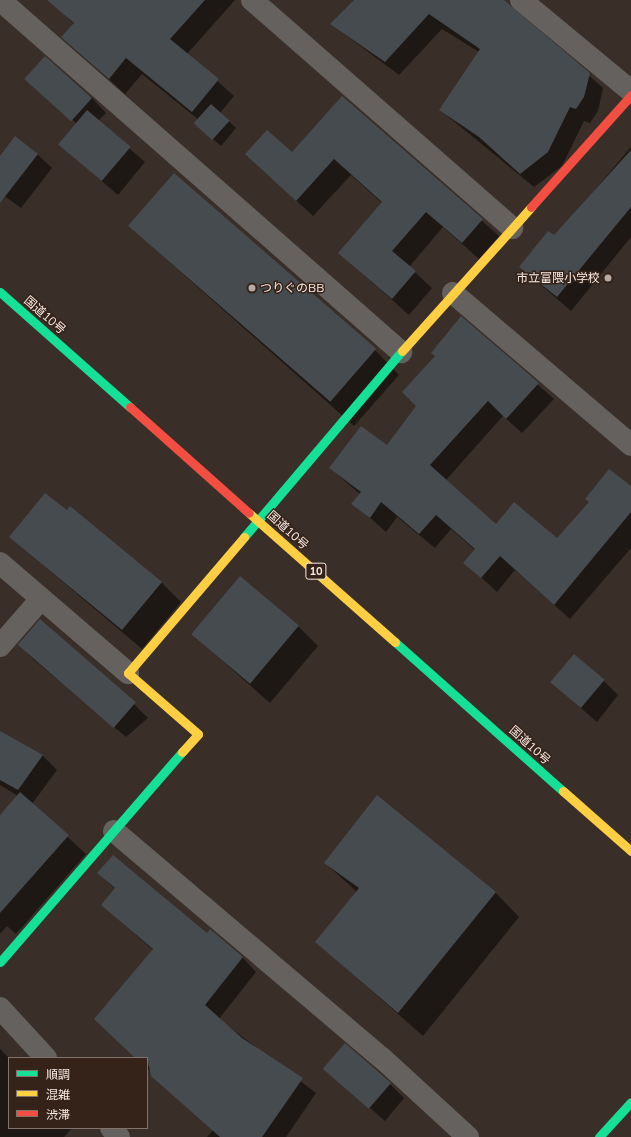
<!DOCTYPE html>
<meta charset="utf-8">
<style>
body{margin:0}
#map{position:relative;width:631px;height:1137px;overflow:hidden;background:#392e28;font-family:Mulish,"Noto Sans JP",sans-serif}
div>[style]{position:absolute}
.shadow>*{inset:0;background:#0007}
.building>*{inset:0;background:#464b50;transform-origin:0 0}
.street>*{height:22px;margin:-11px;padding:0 11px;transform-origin:11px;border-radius:11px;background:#65615e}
.fast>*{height:9px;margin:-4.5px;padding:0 4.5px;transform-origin:4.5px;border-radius:4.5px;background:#16e098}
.slow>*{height:9px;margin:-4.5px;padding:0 4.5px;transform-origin:4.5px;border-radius:4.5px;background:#ffcf43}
.jam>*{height:9px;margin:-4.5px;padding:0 4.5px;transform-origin:4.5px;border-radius:4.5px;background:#f24e42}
.dots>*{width:11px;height:11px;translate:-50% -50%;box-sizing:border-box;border:2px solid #352218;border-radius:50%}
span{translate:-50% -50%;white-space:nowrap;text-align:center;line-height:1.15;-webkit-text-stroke:3px #352218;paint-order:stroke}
.shield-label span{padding:1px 3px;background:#352218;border:1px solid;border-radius:3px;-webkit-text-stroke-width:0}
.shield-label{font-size:11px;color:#f9ece5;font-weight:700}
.poi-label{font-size:12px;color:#f9ece5}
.right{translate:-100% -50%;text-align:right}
.left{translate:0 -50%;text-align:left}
.street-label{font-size:12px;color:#f9ece5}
.legend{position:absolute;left:8px;top:1057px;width:140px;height:72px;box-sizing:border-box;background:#352218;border:1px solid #83736a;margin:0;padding:5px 7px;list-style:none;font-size:12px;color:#f9ece5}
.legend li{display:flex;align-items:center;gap:8px;height:20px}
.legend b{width:20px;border:1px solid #83736a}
</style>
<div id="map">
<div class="shadow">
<i style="clip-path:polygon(63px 0,235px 0,187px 54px,234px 96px,220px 113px,236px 128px,221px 146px,203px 131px,199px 120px,142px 74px,125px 94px,63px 37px,74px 24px,57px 7px)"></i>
<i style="clip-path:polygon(356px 0,503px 0,603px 88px,598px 111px,590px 123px,584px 121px,562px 166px,534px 187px,440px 110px,479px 52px,442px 29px,399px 75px,331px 24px)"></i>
<i style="clip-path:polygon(27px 79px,92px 98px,106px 113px,98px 121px,145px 162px,118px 195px,60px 145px,77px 124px)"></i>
<i style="clip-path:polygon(342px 97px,499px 236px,479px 259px,443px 227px,409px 267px,432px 288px,409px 315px,339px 253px,382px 203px,351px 175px,313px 216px,263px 170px,292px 154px)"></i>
<i style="clip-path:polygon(631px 147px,631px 237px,571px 311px,520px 267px,555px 237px)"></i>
<i style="clip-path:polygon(37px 154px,52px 168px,21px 208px,0 193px,0 157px)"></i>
<i style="clip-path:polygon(129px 226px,375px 350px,399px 375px,354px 426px)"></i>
<i style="clip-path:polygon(461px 318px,554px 399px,522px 433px,503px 416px,446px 480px,496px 525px,557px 539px,631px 488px,631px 548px,570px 619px,515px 570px,497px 592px,465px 562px,475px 550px,451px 529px,435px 548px,397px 517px,386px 532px,353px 503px,360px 494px,330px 468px,387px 446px,417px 407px,436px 356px)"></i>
<i style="clip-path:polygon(10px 537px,161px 582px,181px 602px,142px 649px)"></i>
<i style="clip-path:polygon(40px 621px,134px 704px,148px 718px,126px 737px,33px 659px,19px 645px)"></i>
<i style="clip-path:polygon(298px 626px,318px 646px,270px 703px,191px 633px)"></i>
<i style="clip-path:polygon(604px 681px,618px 695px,597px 722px,552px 683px)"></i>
<i style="clip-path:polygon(0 732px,43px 756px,57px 770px,32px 804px,86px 854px,16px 934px,7px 926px,0 934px,0 816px,18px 796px,0 785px)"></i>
<i style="clip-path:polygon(325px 863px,495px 892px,519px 917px,423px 1036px,316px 942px,357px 892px)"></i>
<i style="clip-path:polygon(98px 873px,207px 935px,242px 957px,256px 972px,219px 1019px,316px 1093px,286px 1137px,207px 1137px,213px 1130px,147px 1068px,147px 1058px,136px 1058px,153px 950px,102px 905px,115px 889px)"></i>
<i style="clip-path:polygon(0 1049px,9px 1058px,9px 1128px,72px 1128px,64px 1137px,0 1137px)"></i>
<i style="clip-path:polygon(325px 1069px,390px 1084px,404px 1098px,385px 1121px)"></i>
</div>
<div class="building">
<i style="clip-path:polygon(47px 0,205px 0,170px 39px,219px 79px,192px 112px,126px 58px,109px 79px,61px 37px,74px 23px)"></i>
<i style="clip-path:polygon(354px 0,504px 0,590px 73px,584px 97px,576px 109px,570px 107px,548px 152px,520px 174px,479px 137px,439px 110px,480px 49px,429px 14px,385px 62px,330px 24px)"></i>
<i style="left:45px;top:56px;width:63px;height:31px;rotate:42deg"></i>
<i style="clip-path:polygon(342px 96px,483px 219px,462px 243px,426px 212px,392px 251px,416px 271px,392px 299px,338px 253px,382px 202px,334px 159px,296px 201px,245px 154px,267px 130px,292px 152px)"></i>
<i style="left:211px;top:104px;width:25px;height:26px;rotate:42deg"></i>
<i style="left:87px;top:110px;width:57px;height:45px;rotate:40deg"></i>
<i style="clip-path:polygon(15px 136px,38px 154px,0 203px,0 156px)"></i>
<i style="clip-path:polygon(631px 150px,631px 207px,557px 297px,519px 267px,548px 231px,554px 235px)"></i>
<i style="left:174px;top:173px;width:268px;height:70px;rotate:41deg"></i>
<i style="clip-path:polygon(461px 316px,539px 383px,506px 419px,488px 401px,430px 465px,496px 524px,514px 502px,557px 538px,589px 502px,585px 499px,609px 469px,631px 486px,631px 512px,554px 605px,500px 556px,481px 578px,463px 563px,475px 549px,436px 515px,419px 534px,381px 502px,370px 518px,351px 504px,361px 492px,329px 468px,361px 426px,387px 445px,416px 406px,402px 392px,435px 356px,431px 353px)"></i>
<i style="clip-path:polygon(45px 493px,67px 510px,70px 506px,162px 582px,122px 630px,9px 537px)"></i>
<i style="left:240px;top:576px;width:77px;height:76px;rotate:40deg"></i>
<i style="left:40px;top:619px;width:127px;height:34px;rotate:41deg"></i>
<i style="left:574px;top:654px;width:40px;height:37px;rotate:40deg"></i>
<i style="clip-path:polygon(0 731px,43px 755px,18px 790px,0 780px)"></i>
<i style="clip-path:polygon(20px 792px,69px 835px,0 913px,0 815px)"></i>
<i style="clip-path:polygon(377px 795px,496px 892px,398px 1013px,315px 942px,359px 888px,324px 863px)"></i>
<i style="clip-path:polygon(113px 855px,207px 933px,210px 929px,243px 957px,205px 1005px,242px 1038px,303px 1078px,262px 1137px,220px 1137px,151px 1076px,147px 1058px,135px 1058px,94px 1019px,153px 949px,101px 905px,115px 888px,97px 873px)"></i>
<i style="left:345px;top:1043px;width:61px;height:34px;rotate:41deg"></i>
</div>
<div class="street">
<i style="left:0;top:0;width:534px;rotate:41.28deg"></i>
<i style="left:252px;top:0;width:346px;rotate:41.2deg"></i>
<i style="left:521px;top:0;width:143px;rotate:39.6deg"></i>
<i style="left:453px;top:293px;width:234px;rotate:40.5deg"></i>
<i style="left:0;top:563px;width:169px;rotate:40.7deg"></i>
<i style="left:0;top:646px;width:62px;rotate:-48.9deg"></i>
<i style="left:114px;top:831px;width:351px;rotate:40.3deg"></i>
<i style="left:382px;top:1058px;width:117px;rotate:42.6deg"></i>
<i style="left:0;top:1008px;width:68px;rotate:47.4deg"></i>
<i style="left:111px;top:1128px;width:12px;rotate:48deg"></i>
</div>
<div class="fast">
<i style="left:0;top:292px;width:174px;rotate:41.5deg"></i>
<i style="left:244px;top:537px;width:244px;rotate:-49.7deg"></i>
<i style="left:395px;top:642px;width:225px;rotate:41.6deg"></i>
<i style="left:0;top:962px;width:278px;rotate:-49.1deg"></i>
<i style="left:599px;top:1137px;width:47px;rotate:-47.6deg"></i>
</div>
<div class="slow">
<i style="left:402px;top:351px;width:193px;rotate:-48.1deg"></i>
<i style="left:249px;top:513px;width:195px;rotate:41.5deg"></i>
<i style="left:182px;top:752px;width:24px;rotate:-48deg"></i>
<i style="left:198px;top:734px;width:93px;rotate:-138.9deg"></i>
<i style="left:128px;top:673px;width:179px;rotate:-49.5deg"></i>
<i style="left:563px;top:791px;width:91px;rotate:41.4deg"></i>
</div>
<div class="jam">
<i style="left:531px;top:207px;width:150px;rotate:-48.2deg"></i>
<i style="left:130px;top:407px;width:159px;rotate:41.7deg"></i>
</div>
<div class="dots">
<i style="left:608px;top:278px;background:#b6aaa3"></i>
<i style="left:252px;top:288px;background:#b6aaa3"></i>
</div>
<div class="shield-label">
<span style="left:316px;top:571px">10</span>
</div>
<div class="poi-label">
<span class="right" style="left:600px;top:278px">市立富隈小学校</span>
<span class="left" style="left:260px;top:288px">つりぐのBB</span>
</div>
<div class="street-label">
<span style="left:45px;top:315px;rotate:41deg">国道10号</span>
<span style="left:288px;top:530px;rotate:42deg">国道10号</span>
<span style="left:530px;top:745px;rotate:42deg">国道10号</span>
</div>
<ul class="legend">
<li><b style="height:5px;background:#16e098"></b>順調</li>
<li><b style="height:5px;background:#ffcf43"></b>混雑</li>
<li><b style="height:5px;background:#f24e42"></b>渋滞</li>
</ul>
</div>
